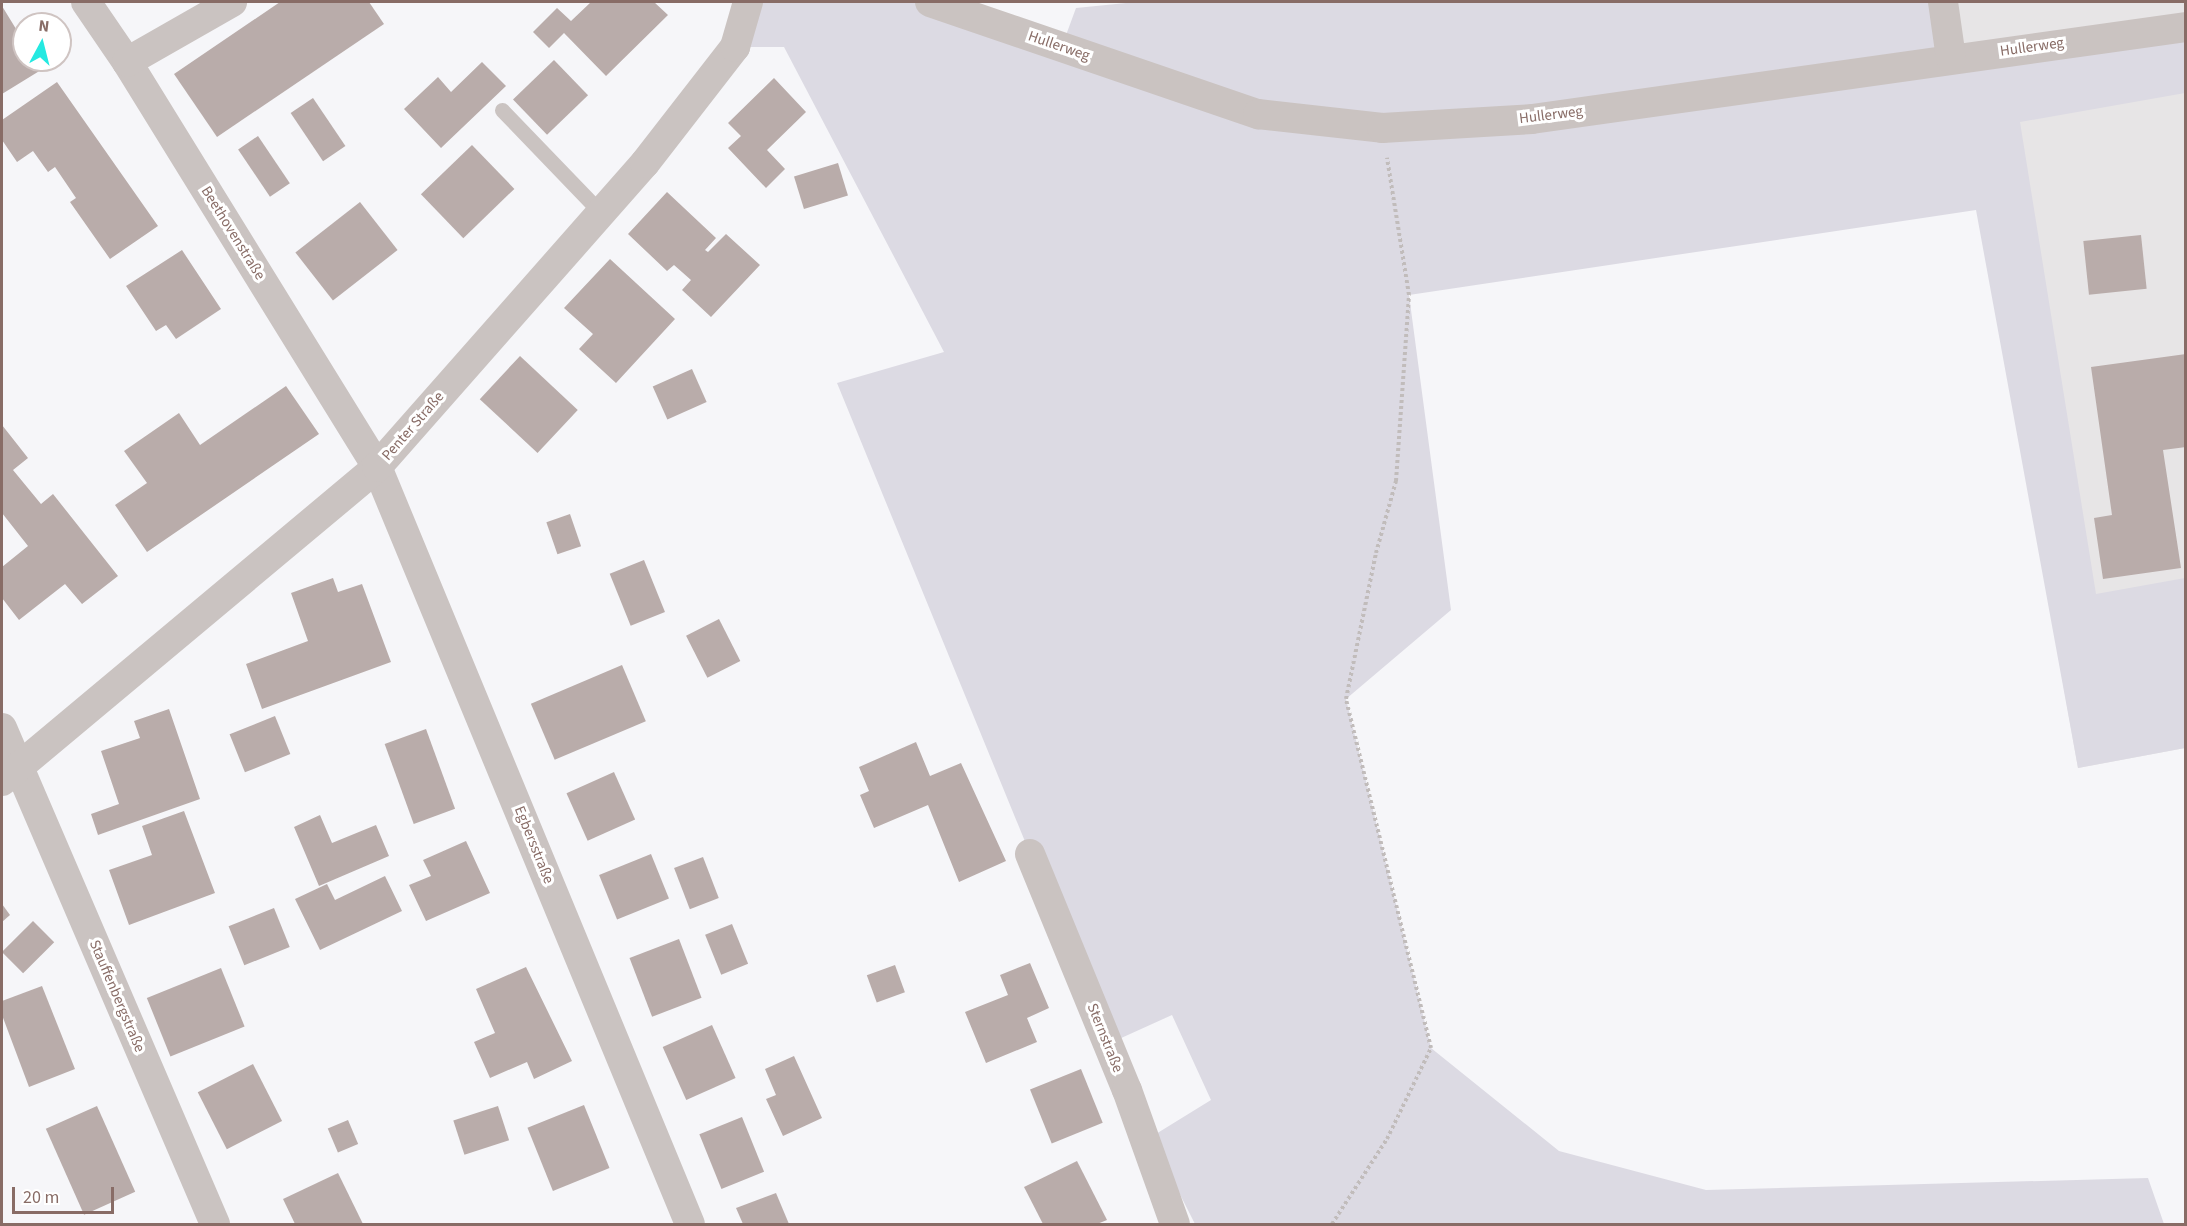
<!DOCTYPE html>
<meta charset="utf-8">
<style>
body{margin:0}
#map{position:relative;width:2187px;height:1226px;overflow:hidden;background:#f6f6f9;font-family:"Source Sans 3",sans-serif}
div>[style]{position:absolute}
.built>*{inset:0;background:#e7e5e6}
.green>*{inset:0;background:#dcdae3}
.building>*{inset:0;background:#b9acaa;transform-origin:0 0}
.path>*{height:4px;margin-top:-2px;transform-origin:0;background:repeating-linear-gradient(90deg,#c1bcbb 0 3px,transparent 0 6px)}
.service>*{height:15px;margin:-7.5px;padding:0 7.5px;transform-origin:7.5px;border-radius:7.5px;background:#cac3c1}
.minor>*{height:30px;margin:-15px;padding:0 15px;transform-origin:15px;border-radius:15px;background:#cac3c1}
span{translate:-50% -50%;white-space:nowrap;text-align:center;line-height:1.15;-webkit-text-stroke:6px #fff;paint-order:stroke}
.street-label{font-size:15px;color:#886c66}
.frame{position:absolute;inset:0;border:3px solid #886c66;pointer-events:none}
.north{position:absolute;left:12px;top:12px;width:60px;height:60px;box-sizing:border-box;background:#fff;border:2px solid #cfc4c2;border-radius:50%;rotate:7deg;font-size:16px;font-weight:700;line-height:24px;text-align:center;color:#886c66}
.north::after{content:'';display:block;margin:auto;width:21px;height:27px;background:#25e9e1;clip-path:polygon(50% 0,100% 100%,50% 72%,0 100%)}
.scale{position:absolute;left:12px;top:1187px;width:102px;height:27px;box-sizing:border-box;border:3px solid #886c66;border-top:0;padding-left:8px;font-size:18px;line-height:21px;white-space:nowrap;color:#886c66;-webkit-text-stroke:4px #fff;paint-order:stroke}
</style>
<div id="map">
<div class="built">
<i style="clip-path:polygon(1943px 2px,2185px 2px,2185px 748px,2078px 768px)"></i>
</div>
<div class="green">
<i style="clip-path:polygon(748px 2px,930px 2px,1062px 46px,1076px 8px,1136px 2px,1943px 2px,1951px 58px,2185px 27px,2185px 93px,2020px 122px,2096px 594px,2185px 578px,2185px 748px,2078px 768px,1976px 210px,1409px 295px,1451px 610px,1346px 699px,1431px 1048px,1559px 1151px,1706px 1190px,2148px 1178px,2164px 1224px,1195px 1224px,1151px 1137px,1211px 1100px,1172px 1015px,1108px 1044px,837px 383px,944px 352px,784px 47px,735px 47px)"></i>
</div>
<div class="building">
<i style="clip-path:polygon(280px 2px,369px 2px,384px 24px,217px 137px,174px 74px)"></i>
<i style="clip-path:polygon(591px 2px,654px 2px,668px 15px,606px 76px,564px 33px,549px 48px,533px 32px,557px 8px,571px 21px)"></i>
<i style="clip-path:polygon(2px 6px,24px 42px,24px 60px,35px 60px,41px 70px,2px 94px)"></i>
<i style="left:554px;top:60px;width:49px;height:57px;rotate:46deg"></i>
<i style="clip-path:polygon(482px 62px,506px 86px,441px 148px,404px 109px,438px 77px,451px 92px)"></i>
<i style="clip-path:polygon(774px 78px,806px 112px,767px 150px,785px 169px,766px 188px,728px 148px,741px 136px,728px 123px)"></i>
<i style="clip-path:polygon(57px 82px,158px 226px,110px 259px,70px 202px,76px 198px,55px 167px,48px 172px,33px 151px,17px 162px,2px 140px,2px 120px)"></i>
<i style="left:313px;top:98px;width:58px;height:27px;rotate:56deg"></i>
<i style="left:258px;top:136px;width:57px;height:24px;rotate:56deg"></i>
<i style="left:472px;top:145px;width:61px;height:71px;rotate:46deg"></i>
<i style="left:838px;top:163px;width:34px;height:46px;rotate:73deg"></i>
<i style="clip-path:polygon(667px 192px,716px 238px,705px 250px,708px 252px,726px 234px,760px 265px,711px 317px,682px 290px,691px 280px,674px 265px,667px 271px,628px 234px)"></i>
<i style="left:360px;top:202px;width:61px;height:82px;rotate:52deg"></i>
<i style="left:2141px;top:235px;width:54px;height:58px;rotate:84deg"></i>
<i style="clip-path:polygon(182px 250px,221px 309px,176px 339px,166px 325px,156px 331px,126px 286px)"></i>
<i style="clip-path:polygon(610px 259px,675px 319px,616px 383px,579px 349px,593px 334px,564px 308px)"></i>
<i style="clip-path:polygon(2186px 354px,2186px 447px,2163px 450px,2181px 568px,2103px 579px,2094px 518px,2112px 515px,2091px 367px)"></i>
<i style="left:520px;top:356px;width:79px;height:59px;rotate:43deg"></i>
<i style="left:692px;top:369px;width:36px;height:43px;rotate:66deg"></i>
<i style="clip-path:polygon(286px 386px,319px 434px,147px 552px,115px 505px,147px 483px,124px 451px,179px 413px,200px 445px)"></i>
<i style="clip-path:polygon(2px 425px,28px 458px,13px 470px,41px 504px,53px 494px,118px 576px,82px 604px,65px 584px,19px 620px,2px 598px,2px 567px,28px 546px,2px 513px)"></i>
<i style="left:570px;top:514px;width:34px;height:25px;rotate:71deg"></i>
<i style="left:644px;top:560px;width:56px;height:37px;rotate:68deg"></i>
<i style="clip-path:polygon(333px 578px,338px 592px,362px 584px,391px 662px,262px 709px,246px 664px,308px 641px,291px 593px)"></i>
<i style="left:719px;top:619px;width:47px;height:37px;rotate:63deg"></i>
<i style="left:622px;top:665px;width:61px;height:99px;rotate:67deg"></i>
<i style="clip-path:polygon(169px 709px,200px 799px,98px 835px,91px 814px,119px 804px,101px 751px,140px 738px,134px 721px)"></i>
<i style="left:275px;top:716px;width:41px;height:49px;rotate:68deg"></i>
<i style="left:426px;top:729px;width:85px;height:44px;rotate:70deg"></i>
<i style="clip-path:polygon(916px 742px,930px 776px,961px 763px,1006px 861px,959px 882px,928px 805px,874px 828px,860px 795px,869px 791px,859px 767px)"></i>
<i style="left:614px;top:772px;width:52px;height:52px;rotate:66deg"></i>
<i style="clip-path:polygon(184px 811px,215px 893px,129px 925px,109px 870px,152px 855px,142px 826px)"></i>
<i style="clip-path:polygon(320px 815px,332px 843px,376px 825px,389px 856px,319px 886px,294px 827px)"></i>
<i style="clip-path:polygon(466px 841px,490px 893px,426px 921px,409px 885px,431px 876px,423px 860px)"></i>
<i style="left:651px;top:854px;width:48px;height:56px;rotate:68deg"></i>
<i style="left:703px;top:857px;width:44px;height:31px;rotate:69deg"></i>
<i style="clip-path:polygon(385px 876px,402px 911px,320px 950px,295px 899px,327px 884px,335px 900px)"></i>
<i style="clip-path:polygon(2px 904px,10px 915px,2px 922px)"></i>
<i style="left:274px;top:908px;width:42px;height:49px;rotate:68deg"></i>
<i style="left:33px;top:921px;width:30px;height:44px;rotate:45deg"></i>
<i style="left:732px;top:924px;width:43px;height:29px;rotate:68deg"></i>
<i style="left:679px;top:939px;width:63px;height:53px;rotate:69deg"></i>
<i style="clip-path:polygon(1030px 963px,1049px 1008px,1027px 1018px,1037px 1042px,986px 1063px,965px 1012px,1008px 995px,1000px 975px)"></i>
<i style="left:895px;top:965px;width:29px;height:30px;rotate:70deg"></i>
<i style="clip-path:polygon(526px 967px,572px 1061px,534px 1079px,527px 1062px,490px 1078px,474px 1042px,495px 1033px,476px 989px)"></i>
<i style="left:221px;top:968px;width:63px;height:80px;rotate:68deg"></i>
<i style="clip-path:polygon(42px 986px,75px 1069px,29px 1087px,2px 1015px,2px 1001px)"></i>
<i style="left:712px;top:1025px;width:58px;height:54px;rotate:66deg"></i>
<i style="clip-path:polygon(794px 1056px,822px 1118px,783px 1136px,766px 1099px,776px 1095px,765px 1069px)"></i>
<i style="left:253px;top:1064px;width:64px;height:62px;rotate:63deg"></i>
<i style="left:1081px;top:1069px;width:58px;height:55px;rotate:68deg"></i>
<i style="left:584px;top:1105px;width:68px;height:61px;rotate:68deg"></i>
<i style="left:97px;top:1106px;width:94px;height:56px;rotate:66deg"></i>
<i style="left:498px;top:1106px;width:36px;height:47px;rotate:72deg"></i>
<i style="left:742px;top:1117px;width:59px;height:46px;rotate:68deg"></i>
<i style="left:348px;top:1120px;width:26px;height:22px;rotate:67deg"></i>
<i style="clip-path:polygon(1077px 1161px,1107px 1220px,1097px 1224px,1043px 1224px,1024px 1187px)"></i>
<i style="clip-path:polygon(338px 1173px,363px 1224px,295px 1224px,283px 1199px)"></i>
<i style="clip-path:polygon(776px 1193px,789px 1224px,743px 1224px,736px 1208px)"></i>
</div>
<div class="path">
<i style="left:1332px;top:1224px;width:101px;rotate:-57.1deg"></i>
<i style="left:1387px;top:1139px;width:101px;rotate:-64.2deg"></i>
<i style="left:1431px;top:1048px;width:359px;rotate:-103.7deg"></i>
<i style="left:1346px;top:699px;width:149px;rotate:-78.4deg"></i>
<i style="left:1376px;top:553px;width:75px;rotate:-74.5deg"></i>
<i style="left:1396px;top:481px;width:186px;rotate:-86deg"></i>
<i style="left:1409px;top:295px;width:139px;rotate:-99.1deg"></i>
</div>
<div class="service">
<i style="left:502px;top:110px;width:143px;rotate:46.1deg"></i>
</div>
<div class="minor">
<i style="left:86px;top:2px;width:73px;rotate:55.7deg"></i>
<i style="left:127px;top:62px;width:476px;rotate:58.3deg"></i>
<i style="left:377px;top:467px;width:819px;rotate:67.54deg"></i>
<i style="left:930px;top:2px;width:347px;rotate:18.9deg"></i>
<i style="left:1258px;top:114px;width:125px;rotate:6.4deg"></i>
<i style="left:1382px;top:128px;width:150px;rotate:-3.4deg"></i>
<i style="left:1532px;top:119px;width:660px;rotate:-8.01deg"></i>
<i style="left:1943px;top:2px;width:57px;rotate:81.9deg"></i>
<i style="left:127px;top:62px;width:121px;rotate:-29.7deg"></i>
<i style="left:2px;top:728px;width:540px;rotate:66.76deg"></i>
<i style="left:2px;top:781px;width:489px;rotate:-39.9deg"></i>
<i style="left:377px;top:467px;width:405px;rotate:-48.6deg"></i>
<i style="left:645px;top:163px;width:147px;rotate:-52.2deg"></i>
<i style="left:735px;top:47px;width:47px;rotate:-73.9deg"></i>
<i style="left:1030px;top:854px;width:255px;rotate:67.7deg"></i>
<i style="left:1127px;top:1090px;width:142px;rotate:70.3deg"></i>
</div>
<div class="street-label">
<span style="left:1059px;top:46px;rotate:19deg">Hullerweg</span>
<span style="left:2032px;top:47px;rotate:-8deg">Hullerweg</span>
<span style="left:1551px;top:115px;rotate:-7deg">Hullerweg</span>
<span style="left:233px;top:233px;rotate:58deg">Beethovenstraße</span>
<span style="left:413px;top:426px;rotate:-49deg">Penter Straße</span>
<span style="left:534px;top:845px;rotate:68deg">Egbersstraße</span>
<span style="left:117px;top:996px;rotate:67deg">Stauffenbergstraße</span>
<span style="left:1105px;top:1038px;rotate:68deg">Sternstraße</span>
</div>
<div class="frame"></div>
<div class="north">N</div>
<div class="scale">20 m</div>
</div>
